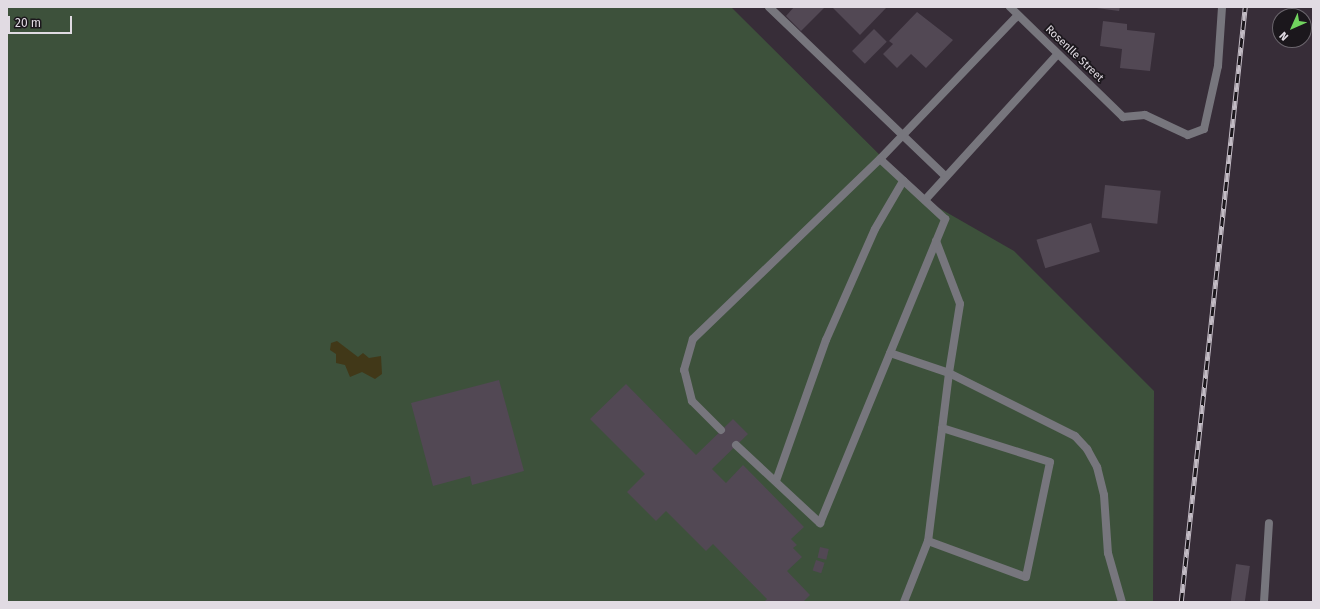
<!DOCTYPE html>
<style>
body{margin:0}
#map{position:relative;width:1320px;height:609px;overflow:hidden;background:#372d38;font-family:"Fira Sans",sans-serif}
div>[style]{position:absolute}
.green>*{inset:0;background:#3d513b}
.sand>*{inset:0;background:#413818}
.building>*{inset:0;background:#524854;transform-origin:0 0}
.service>*{height:8px;margin:-4px;padding:0 4px;transform-origin:4px;border-radius:4px;background:#77767d}
.minor>*{height:8px;margin:-4px;padding:0 4px;transform-origin:4px;border-radius:4px;background:#77767d}
.rail>*{height:4.5px;margin-top:-2.25px;transform-origin:0;background:repeating-linear-gradient(90deg,#1b171c 0 9px,#c3bcc5 0 18px);box-sizing:border-box;border-block:1px solid #c3bcc5}
span{translate:-50% -50%;white-space:nowrap;text-align:center;line-height:1.15;-webkit-text-stroke:3.5px #1b171c;paint-order:stroke}
.street-label{font-size:11px;color:#e1dbe3}
.frame{position:absolute;inset:0;border:8px solid #e1dbe3;pointer-events:none}
.north{position:absolute;left:1272px;top:8px;width:40px;height:40px;box-sizing:border-box;background:#1b171c;border:1px solid #6a656c;border-radius:50%;rotate:225deg;font-size:11px;font-weight:700;line-height:16px;text-align:center;color:#e1dbe3}
.north::after{content:'';display:block;margin:auto;width:14px;height:18px;background:#71d35e;clip-path:polygon(50% 0,100% 100%,50% 72%,0 100%)}
.scale{position:absolute;left:8px;top:16px;width:64px;height:18px;box-sizing:border-box;border:2px solid #e1dbe3;border-top:0;padding-left:5px;font-size:12px;line-height:14px;white-space:nowrap;color:#e1dbe3;-webkit-text-stroke:3px #1b171c;paint-order:stroke}
</style>
<div id="map">
<div class="green">
<i style="clip-path:polygon(7px 7px,731px 7px,925px 200px,1014px 251px,1154px 391px,1153px 602px,7px 602px)"></i>
</div>
<div class="sand">
<i style="clip-path:polygon(337px 341px,358px 357px,363px 353px,369px 358px,381px 356px,382px 374px,375px 379px,362px 372px,350px 377px,345px 365px,336px 363px,336px 354px,330px 350px,331px 343px)"></i>
</div>
<div class="building">
<i style="clip-path:polygon(794px 7px,825px 7px,801px 31px,786px 16px)"></i>
<i style="clip-path:polygon(832px 7px,887px 7px,860px 35px)"></i>
<i style="clip-path:polygon(1089px 7px,1120px 7px,1119px 11px)"></i>
<i style="clip-path:polygon(917px 12px,953px 40px,926px 68px,911px 54px,897px 68px,883px 54px,893px 44px,889px 41px)"></i>
<i style="clip-path:polygon(1103px 21px,1127px 24px,1127px 30px,1155px 33px,1150px 71px,1120px 68px,1122px 49px,1100px 46px)"></i>
<i style="left:874px;top:29px;width:18px;height:31px;rotate:45deg"></i>
<i style="left:1105px;top:185px;width:56px;height:33px;rotate:6deg"></i>
<i style="left:1091px;top:223px;width:30px;height:57px;rotate:73deg"></i>
<i style="clip-path:polygon(499px 380px,524px 471px,472px 485px,470px 476px,433px 486px,411px 403px)"></i>
<i style="clip-path:polygon(626px 384px,696px 455px,733px 419px,748px 434px,712px 469px,726px 483px,743px 465px,804px 527px,791px 539px,797px 545px,793px 548px,802px 557px,787px 571px,810px 595px,803px 602px,764px 602px,767px 599px,713px 544px,706px 551px,666px 511px,656px 521px,627px 492px,645px 474px,590px 419px)"></i>
<i style="left:820px;top:547px;width:9px;height:11px;rotate:13deg"></i>
<i style="left:816px;top:560px;width:9px;height:11px;rotate:18deg"></i>
<i style="left:1236px;top:564px;width:14px;height:38px;rotate:8deg"></i>
</div>
<div class="service">
<i style="left:769px;top:7px;width:245px;rotate:43.8deg"></i>
<i style="left:1123px;top:117px;width:22px;rotate:-5deg"></i>
<i style="left:1145px;top:115px;width:47px;rotate:24.9deg"></i>
<i style="left:1188px;top:135px;width:17px;rotate:-21deg"></i>
<i style="left:1204px;top:129px;width:65px;rotate:-77.5deg"></i>
<i style="left:1218px;top:66px;width:59px;rotate:-86.1deg"></i>
<i style="left:925px;top:200px;width:197px;rotate:-47.7deg"></i>
<i style="left:936px;top:241px;width:67px;rotate:69.1deg"></i>
<i style="left:960px;top:304px;width:70px;rotate:99.1deg"></i>
<i style="left:949px;top:373px;width:141px;rotate:26.6deg"></i>
<i style="left:1075px;top:436px;width:18px;rotate:47deg"></i>
<i style="left:1087px;top:449px;width:21px;rotate:61deg"></i>
<i style="left:1097px;top:467px;width:29px;rotate:76deg"></i>
<i style="left:1104px;top:495px;width:58px;rotate:86.1deg"></i>
<i style="left:1108px;top:553px;width:51px;rotate:74.1deg"></i>
<i style="left:890px;top:353px;width:62px;rotate:18.7deg"></i>
<i style="left:949px;top:373px;width:169px;rotate:97.1deg"></i>
<i style="left:928px;top:541px;width:66px;rotate:111.5deg"></i>
<i style="left:721px;top:430px;width:41px;rotate:-135deg"></i>
<i style="left:692px;top:401px;width:32px;rotate:-104deg"></i>
<i style="left:684px;top:370px;width:32px;rotate:-74deg"></i>
<i style="left:693px;top:339px;width:260px;rotate:-43.9deg"></i>
<i style="left:880px;top:159px;width:199px;rotate:-46.2deg"></i>
<i style="left:736px;top:445px;width:115px;rotate:42.9deg"></i>
<i style="left:820px;top:523px;width:329px;rotate:-67.6deg"></i>
<i style="left:945px;top:219px;width:88px;rotate:-137.3deg"></i>
<i style="left:776px;top:481px;width:150px;rotate:-70.5deg"></i>
<i style="left:826px;top:340px;width:121px;rotate:-66.2deg"></i>
<i style="left:875px;top:229px;width:56px;rotate:-59.7deg"></i>
<i style="left:928px;top:541px;width:104px;rotate:20.2deg"></i>
<i style="left:1026px;top:577px;width:117px;rotate:-78.2deg"></i>
<i style="left:1050px;top:462px;width:113px;rotate:-162.5deg"></i>
<i style="left:1264px;top:602px;width:79px;rotate:-86.4deg"></i>
</div>
<div class="minor">
<i style="left:1010px;top:7px;width:158px;rotate:44.2deg"></i>
</div>
<div class="rail">
<i style="left:1181px;top:602px;width:598px;rotate:-83.86deg"></i>
</div>
<div class="street-label">
<span style="left:1074px;top:54px;rotate:44deg">Rosenlle Street</span>
</div>
<div class="frame"></div>
<div class="north">N</div>
<div class="scale">20 m</div>
</div>
